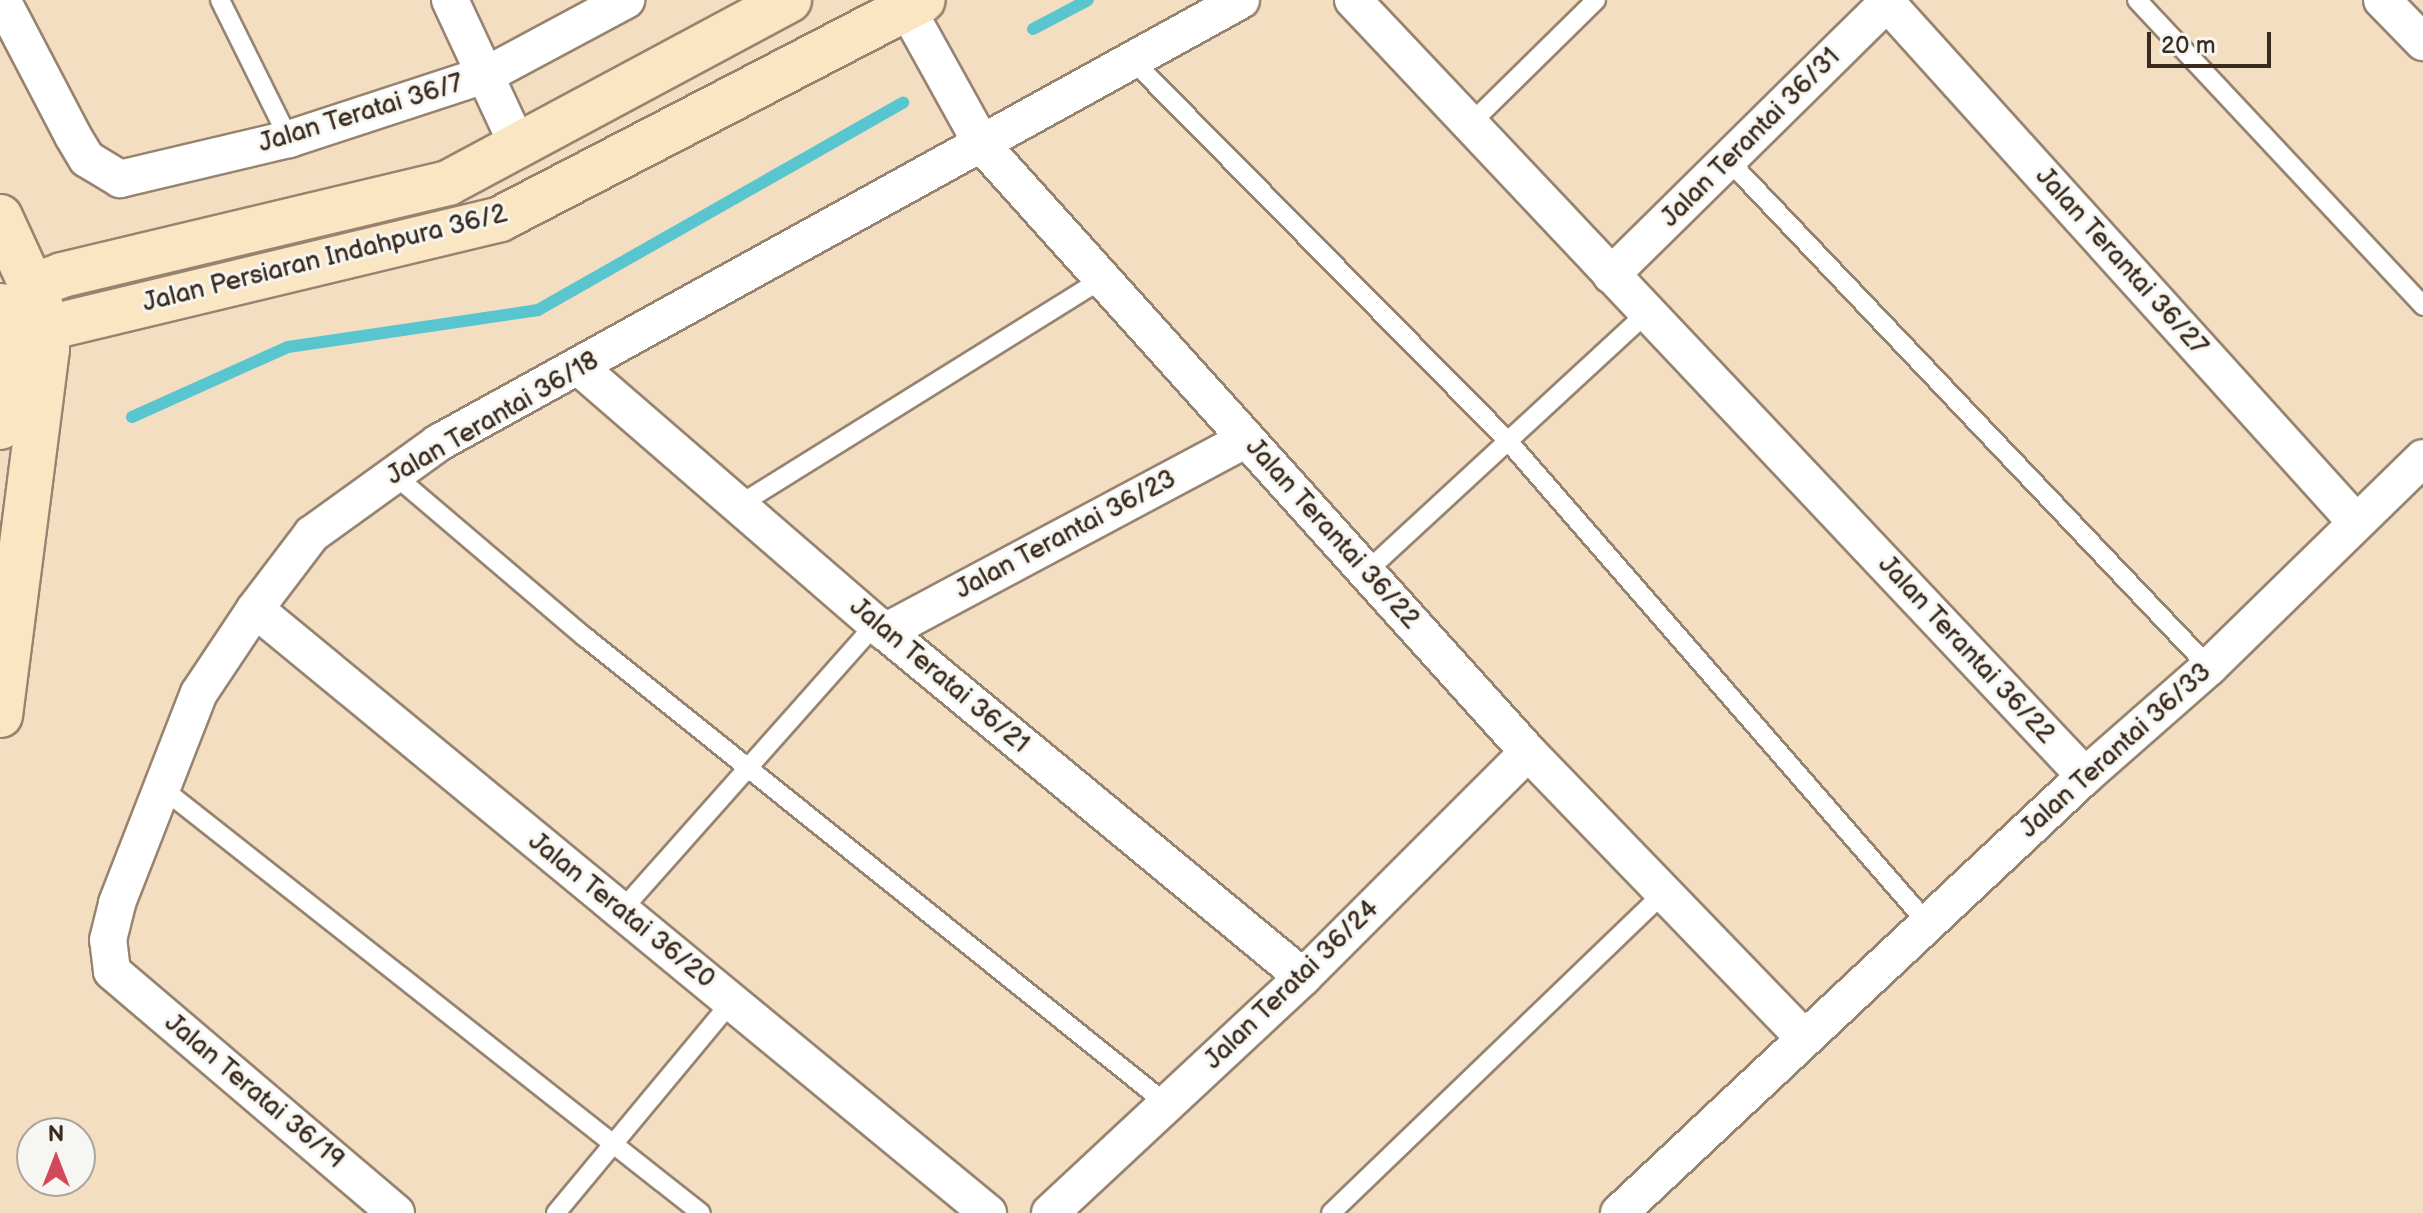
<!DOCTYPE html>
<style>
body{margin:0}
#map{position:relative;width:2423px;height:1213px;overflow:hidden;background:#f3dec2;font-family:"Balsamiq Sans",sans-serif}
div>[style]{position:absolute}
.stream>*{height:12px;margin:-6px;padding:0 6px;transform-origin:6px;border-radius:6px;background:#58c5cf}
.roads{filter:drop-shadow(2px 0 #978470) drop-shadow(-2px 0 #978470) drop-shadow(0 2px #978470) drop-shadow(0 -2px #978470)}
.lane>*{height:18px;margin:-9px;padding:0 9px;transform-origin:9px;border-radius:9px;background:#fff}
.street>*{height:36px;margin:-18px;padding:0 18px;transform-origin:18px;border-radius:18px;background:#fff}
.secondary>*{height:44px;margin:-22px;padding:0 22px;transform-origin:22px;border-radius:22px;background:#fbe6c3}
span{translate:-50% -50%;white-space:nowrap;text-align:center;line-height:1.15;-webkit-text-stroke:6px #f6f6f2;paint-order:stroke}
.street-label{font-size:26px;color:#3b2a1e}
.north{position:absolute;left:16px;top:1117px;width:80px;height:80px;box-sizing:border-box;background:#f6f6f2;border:2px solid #aba49d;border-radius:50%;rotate:0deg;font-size:22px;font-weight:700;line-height:32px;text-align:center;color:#3b2a1e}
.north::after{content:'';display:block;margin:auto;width:28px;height:36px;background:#d1495b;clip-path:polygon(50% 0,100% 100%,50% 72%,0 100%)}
.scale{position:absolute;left:2147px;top:32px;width:124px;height:36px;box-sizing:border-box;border:4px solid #3b2a1e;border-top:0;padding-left:10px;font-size:24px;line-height:28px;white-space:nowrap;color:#3b2a1e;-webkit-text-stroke:6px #f6f6f2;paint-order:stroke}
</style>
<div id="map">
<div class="stream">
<i style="left:1033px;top:29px;width:62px;rotate:-27.8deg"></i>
<i style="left:132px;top:417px;width:171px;rotate:-24.2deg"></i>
<i style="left:288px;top:347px;width:253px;rotate:-8.4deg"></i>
<i style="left:538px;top:310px;width:420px;rotate:-29.6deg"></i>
</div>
<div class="roads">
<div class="lane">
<i style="left:220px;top:0;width:155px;rotate:63.6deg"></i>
<i style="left:2137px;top:0;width:419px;rotate:46.9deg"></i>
<i style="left:1135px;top:63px;width:531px;rotate:45.38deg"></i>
<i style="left:1508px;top:441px;width:641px;rotate:48.98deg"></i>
<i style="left:1469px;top:125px;width:178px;rotate:-44.5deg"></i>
<i style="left:1728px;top:160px;width:699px;rotate:46.51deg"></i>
<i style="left:392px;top:473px;width:253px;rotate:40.4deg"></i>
<i style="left:585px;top:637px;width:748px;rotate:38.76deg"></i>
<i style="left:739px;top:505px;width:426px;rotate:-31.9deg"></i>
<i style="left:1366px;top:572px;width:382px;rotate:-42.7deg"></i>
<i style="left:162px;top:788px;width:686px;rotate:38.26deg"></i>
<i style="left:620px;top:912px;width:385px;rotate:-48.4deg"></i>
<i style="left:556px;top:1213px;width:276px;rotate:-50.3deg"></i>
<i style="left:1331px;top:1213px;width:463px;rotate:-43.9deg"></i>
</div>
<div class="street">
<i style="left:2px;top:0;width:153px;rotate:62.4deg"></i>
<i style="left:73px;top:136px;width:27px;rotate:59deg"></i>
<i style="left:87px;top:159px;width:39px;rotate:31deg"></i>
<i style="left:120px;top:179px;width:174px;rotate:-13.3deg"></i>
<i style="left:289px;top:139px;width:209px;rotate:-18.1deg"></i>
<i style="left:488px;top:74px;width:157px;rotate:-28.2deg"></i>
<i style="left:450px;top:0;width:161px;rotate:65deg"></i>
<i style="left:902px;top:0;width:167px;rotate:61deg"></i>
<i style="left:983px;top:146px;width:815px;rotate:48.03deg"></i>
<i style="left:1528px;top:752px;width:396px;rotate:46deg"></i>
<i style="left:1353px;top:0;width:1067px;rotate:46.67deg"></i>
<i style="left:2382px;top:0;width:59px;rotate:45.7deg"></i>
<i style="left:1887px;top:3px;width:698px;rotate:47.9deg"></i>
<i style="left:1611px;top:275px;width:392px;rotate:-44.6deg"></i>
<i style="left:580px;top:368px;width:391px;rotate:40.9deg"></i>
<i style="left:876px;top:624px;width:554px;rotate:39.58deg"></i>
<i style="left:255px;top:609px;width:950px;rotate:39.49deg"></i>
<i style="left:885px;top:632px;width:409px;rotate:-28.1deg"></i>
<i style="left:396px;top:1213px;width:373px;rotate:-139.6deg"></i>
<i style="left:112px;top:971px;width:31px;rotate:-97deg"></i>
<i style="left:108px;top:940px;width:38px;rotate:-76deg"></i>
<i style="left:117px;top:903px;width:225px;rotate:-68.7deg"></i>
<i style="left:199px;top:693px;width:101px;rotate:-56.3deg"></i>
<i style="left:255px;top:609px;width:94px;rotate:-52.8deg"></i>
<i style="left:312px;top:534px;width:155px;rotate:-35.8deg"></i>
<i style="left:438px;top:443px;width:917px;rotate:-28.88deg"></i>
<i style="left:1050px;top:1213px;width:346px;rotate:-43deg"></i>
<i style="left:1303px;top:977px;width:318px;rotate:-45deg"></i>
<i style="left:1619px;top:1213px;width:639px;rotate:-43.16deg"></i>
<i style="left:2085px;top:776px;width:165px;rotate:-41.3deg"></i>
<i style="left:2209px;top:667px;width:299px;rotate:-44.3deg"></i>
</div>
<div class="secondary">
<i style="left:0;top:217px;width:96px;rotate:65.3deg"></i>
<i style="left:40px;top:304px;width:46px;rotate:81.2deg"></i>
<i style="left:47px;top:349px;width:369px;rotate:97.3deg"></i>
<i style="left:0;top:306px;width:52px;rotate:25.1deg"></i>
<i style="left:47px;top:328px;width:466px;rotate:-13.5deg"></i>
<i style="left:500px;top:219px;width:476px;rotate:-27.4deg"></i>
<i style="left:10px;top:350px;width:44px;rotate:-78.2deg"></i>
<i style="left:19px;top:307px;width:23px;rotate:-59deg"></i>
<i style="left:31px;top:287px;width:33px;rotate:-21deg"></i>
<i style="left:62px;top:275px;width:397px;rotate:-13.4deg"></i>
<i style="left:448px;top:183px;width:387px;rotate:-28.2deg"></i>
<i style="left:0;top:427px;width:69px;rotate:-81.6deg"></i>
<i style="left:10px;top:359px;width:36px;rotate:-104deg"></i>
</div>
</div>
<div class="street-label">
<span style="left:361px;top:114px;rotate:-17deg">Jalan Teratai 36/7</span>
<span style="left:1751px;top:138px;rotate:-45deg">Jalan Terantai 36/31</span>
<span style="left:325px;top:259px;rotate:-14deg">Jalan Persiaran Indahpura 36/2</span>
<span style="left:2121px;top:262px;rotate:48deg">Jalan Terantai 36/27</span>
<span style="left:493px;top:419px;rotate:-30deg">Jalan Terantai 36/18</span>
<span style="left:1332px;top:534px;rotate:48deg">Jalan Terantai 36/22</span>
<span style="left:1066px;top:535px;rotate:-28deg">Jalan Terantai 36/23</span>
<span style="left:1966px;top:650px;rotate:47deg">Jalan Terantai 36/22</span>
<span style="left:939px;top:676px;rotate:40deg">Jalan Teratai 36/21</span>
<span style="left:2116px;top:751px;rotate:-42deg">Jalan Terantai 36/33</span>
<span style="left:621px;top:911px;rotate:39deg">Jalan Teratai 36/20</span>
<span style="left:1292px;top:985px;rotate:-44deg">Jalan Teratai 36/24</span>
<span style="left:254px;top:1092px;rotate:40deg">Jalan Teratai 36/19</span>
</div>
<div class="north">N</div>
<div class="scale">20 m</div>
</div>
